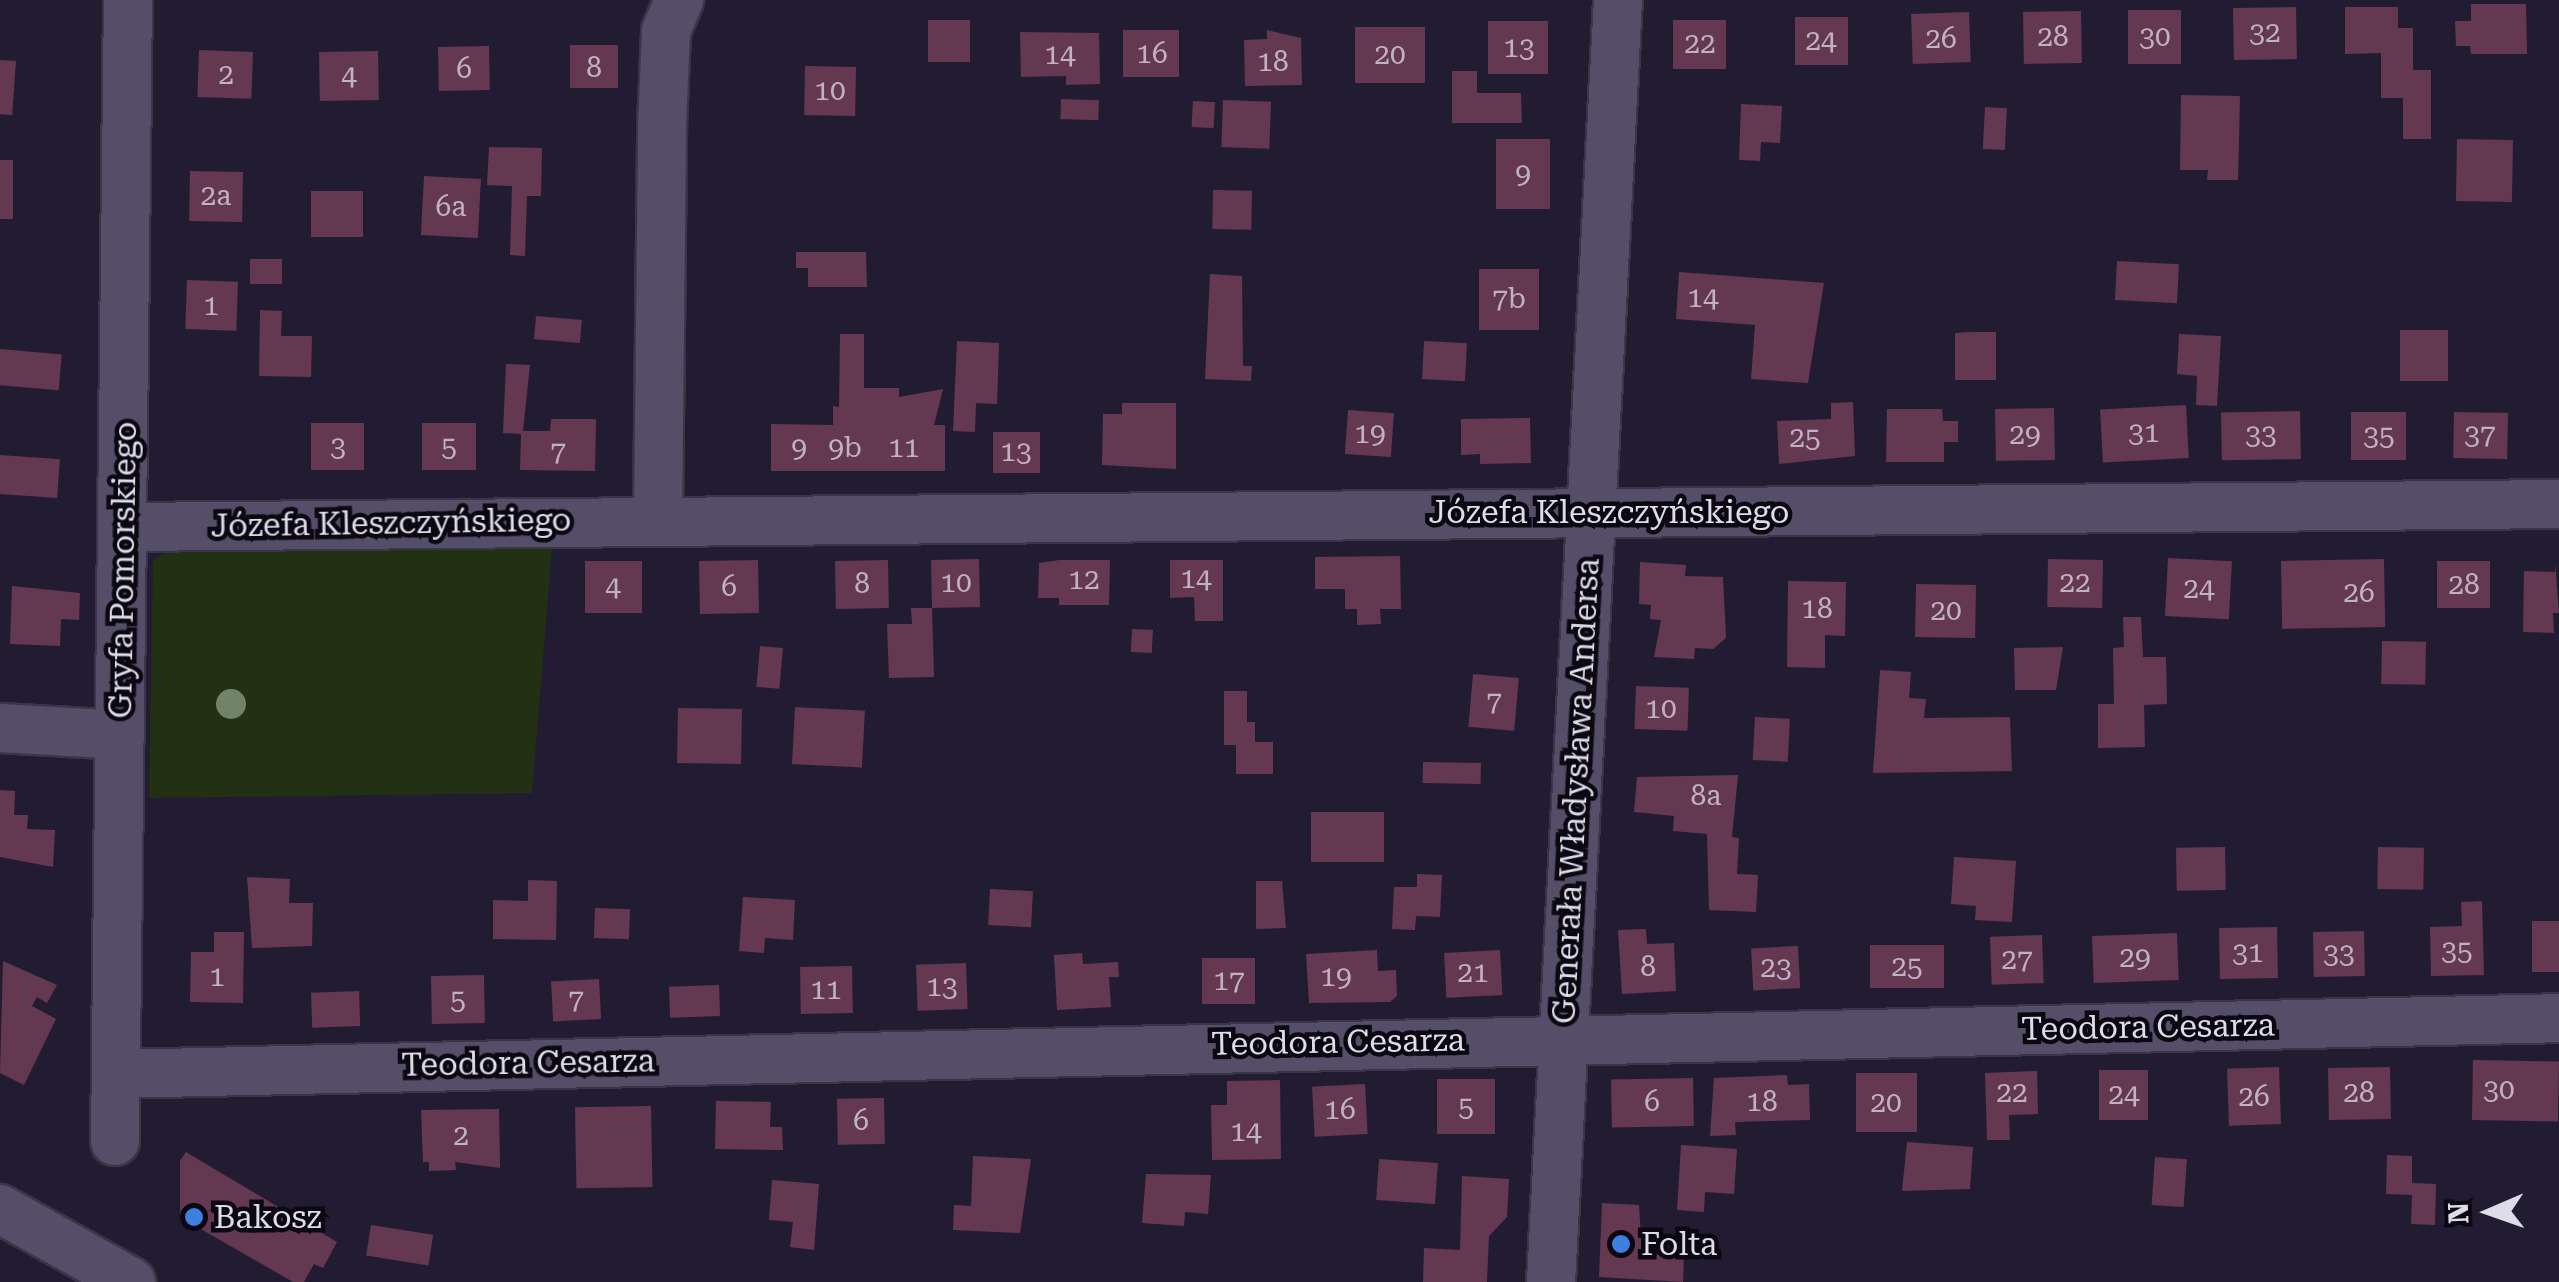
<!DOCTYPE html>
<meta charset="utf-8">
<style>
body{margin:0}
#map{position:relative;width:2559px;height:1282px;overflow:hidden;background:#221c33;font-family:"Roboto Serif",serif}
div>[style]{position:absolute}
.green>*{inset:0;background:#223114}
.building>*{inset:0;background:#653851;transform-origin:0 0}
.roads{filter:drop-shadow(2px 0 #3a3548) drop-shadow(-2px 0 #3a3548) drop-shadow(0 2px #3a3548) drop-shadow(0 -2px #3a3548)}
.minor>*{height:48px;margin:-24px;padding:0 24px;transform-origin:24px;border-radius:24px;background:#554e69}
.trees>*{width:30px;height:30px;margin:-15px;border-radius:50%;background:#728467}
.dots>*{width:28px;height:28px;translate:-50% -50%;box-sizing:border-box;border:5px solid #0b0812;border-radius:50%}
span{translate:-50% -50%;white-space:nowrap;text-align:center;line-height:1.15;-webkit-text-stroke:9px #0b0812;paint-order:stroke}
.number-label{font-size:28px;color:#c0b2c4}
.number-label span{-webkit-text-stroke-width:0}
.street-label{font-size:32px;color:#dedbea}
.poi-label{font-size:32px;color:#dedbea}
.left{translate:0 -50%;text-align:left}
.north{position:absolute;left:2439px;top:1162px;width:100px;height:100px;-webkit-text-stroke:8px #0b0812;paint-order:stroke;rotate:268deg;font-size:28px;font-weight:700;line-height:40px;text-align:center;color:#dedbea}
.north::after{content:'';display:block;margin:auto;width:35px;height:45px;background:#dedbea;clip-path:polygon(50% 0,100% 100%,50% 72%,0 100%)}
</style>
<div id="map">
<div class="green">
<i style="clip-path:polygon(552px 547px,532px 793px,149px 798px,153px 560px,170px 550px)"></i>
</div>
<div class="building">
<i style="clip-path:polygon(2471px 4px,2526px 4px,2527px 54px,2471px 54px,2470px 46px,2456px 46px,2455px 21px,2471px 21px)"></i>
<i style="left:2296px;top:7px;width:52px;height:63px;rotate:89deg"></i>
<i style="clip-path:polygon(2345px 7px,2398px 7px,2398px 28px,2413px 28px,2413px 70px,2431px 70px,2431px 139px,2403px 139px,2403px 98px,2381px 98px,2381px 53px,2345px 54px)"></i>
<i style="left:2128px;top:10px;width:53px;height:54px"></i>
<i style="left:2081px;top:11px;width:52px;height:58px;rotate:89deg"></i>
<i style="left:1969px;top:12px;width:50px;height:58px;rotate:88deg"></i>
<i style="left:1795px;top:17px;width:53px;height:48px"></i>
<i style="left:970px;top:20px;width:42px;height:42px;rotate:90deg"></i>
<i style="left:1673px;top:20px;width:53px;height:49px"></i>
<i style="left:1488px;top:21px;width:60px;height:53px"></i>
<i style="left:1425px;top:27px;width:56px;height:70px;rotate:90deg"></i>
<i style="left:1123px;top:30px;width:56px;height:47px"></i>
<i style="clip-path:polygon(1267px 30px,1301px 38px,1302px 85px,1245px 86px,1244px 40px,1267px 39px)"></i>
<i style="clip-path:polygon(1020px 32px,1099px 33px,1100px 84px,1066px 85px,1066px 76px,1021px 77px)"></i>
<i style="left:618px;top:45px;width:43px;height:48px;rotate:90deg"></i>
<i style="left:489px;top:46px;width:44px;height:51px;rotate:89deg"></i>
<i style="left:199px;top:50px;width:54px;height:47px;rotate:2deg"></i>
<i style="left:378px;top:51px;width:49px;height:59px;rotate:89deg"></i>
<i style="left:0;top:60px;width:16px;height:54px;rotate:4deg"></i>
<i style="left:805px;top:66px;width:51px;height:49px;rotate:1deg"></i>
<i style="clip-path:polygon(1452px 71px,1477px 71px,1477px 93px,1521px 93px,1522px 123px,1452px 123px)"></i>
<i style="clip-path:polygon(2181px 95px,2240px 96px,2238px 180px,2207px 180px,2208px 170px,2180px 170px)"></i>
<i style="left:1061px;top:99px;width:38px;height:20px;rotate:2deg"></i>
<i style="left:1223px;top:100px;width:48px;height:47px;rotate:2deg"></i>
<i style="left:1193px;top:101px;width:22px;height:26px;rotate:3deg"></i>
<i style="clip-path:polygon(1741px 104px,1782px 106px,1780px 143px,1761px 142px,1760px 161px,1739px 160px)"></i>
<i style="left:1985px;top:107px;width:22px;height:42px;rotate:3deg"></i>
<i style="left:1550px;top:139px;width:70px;height:54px;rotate:90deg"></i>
<i style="left:2457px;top:139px;width:56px;height:62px;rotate:1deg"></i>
<i style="clip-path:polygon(489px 147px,542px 148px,541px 196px,527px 196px,525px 256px,510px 255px,512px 186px,487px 185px)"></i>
<i style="left:0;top:160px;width:13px;height:59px"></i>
<i style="left:190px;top:171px;width:53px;height:50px;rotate:1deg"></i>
<i style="left:424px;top:176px;width:57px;height:59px;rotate:3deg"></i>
<i style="left:1213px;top:190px;width:39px;height:39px;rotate:1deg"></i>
<i style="left:311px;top:191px;width:52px;height:46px"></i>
<i style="clip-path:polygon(796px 252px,866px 252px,867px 287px,808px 287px,808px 268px,796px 268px)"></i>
<i style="left:250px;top:259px;width:32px;height:25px"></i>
<i style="left:2117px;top:261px;width:62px;height:39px;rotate:3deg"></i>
<i style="left:1479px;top:269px;width:60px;height:61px"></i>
<i style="clip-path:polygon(1679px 272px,1824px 283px,1808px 383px,1751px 379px,1755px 325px,1676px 319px)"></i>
<i style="clip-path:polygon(1210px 274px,1242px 276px,1243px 366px,1252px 366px,1251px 381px,1205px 379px)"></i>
<i style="left:187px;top:280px;width:51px;height:49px;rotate:2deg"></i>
<i style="clip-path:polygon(260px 310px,282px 311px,281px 336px,312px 336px,311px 377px,259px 376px)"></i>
<i style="left:536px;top:316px;width:46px;height:23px;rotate:5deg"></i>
<i style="left:2400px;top:330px;width:48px;height:51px"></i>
<i style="clip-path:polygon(1973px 332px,1996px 332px,1996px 380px,1955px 380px,1955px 333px)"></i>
<i style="clip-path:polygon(840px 334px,864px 334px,864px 388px,899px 388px,899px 397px,943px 389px,934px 425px,945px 425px,945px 471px,771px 471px,771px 424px,833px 425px,833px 406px,839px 407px)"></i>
<i style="clip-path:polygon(2179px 334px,2221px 336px,2217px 406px,2196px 405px,2197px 376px,2177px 374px)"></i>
<i style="clip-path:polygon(957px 341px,999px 343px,997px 404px,976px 403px,975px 432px,953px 431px)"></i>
<i style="left:1424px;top:341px;width:43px;height:38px;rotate:3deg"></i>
<i style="left:0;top:349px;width:62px;height:36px;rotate:5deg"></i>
<i style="clip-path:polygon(506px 364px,530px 365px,523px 431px,550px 431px,551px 419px,596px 419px,595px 471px,520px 470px,521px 434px,503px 433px)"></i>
<i style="clip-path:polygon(1853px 402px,1855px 456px,1779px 464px,1777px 421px,1831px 419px,1831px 403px)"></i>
<i style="clip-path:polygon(1122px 403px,1176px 403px,1176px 469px,1102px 465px,1103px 414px,1122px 414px)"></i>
<i style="left:2186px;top:405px;width:53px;height:86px;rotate:87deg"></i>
<i style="left:2054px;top:408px;width:52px;height:59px;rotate:89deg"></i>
<i style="clip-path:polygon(1887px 409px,1942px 409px,1943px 421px,1958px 421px,1958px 442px,1944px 442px,1944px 462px,1886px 462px)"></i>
<i style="left:1348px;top:410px;width:46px;height:44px;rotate:4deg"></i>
<i style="left:2300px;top:411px;width:48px;height:79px;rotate:89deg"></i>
<i style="left:2351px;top:412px;width:55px;height:48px"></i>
<i style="left:2454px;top:412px;width:54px;height:46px;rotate:1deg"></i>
<i style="clip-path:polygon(1530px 418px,1531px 463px,1480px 464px,1480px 454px,1461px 455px,1461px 419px)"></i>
<i style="left:364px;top:423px;width:47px;height:53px;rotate:90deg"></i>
<i style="left:422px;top:423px;width:54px;height:47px"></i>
<i style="left:993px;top:432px;width:47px;height:41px"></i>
<i style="left:0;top:455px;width:60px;height:39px;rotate:4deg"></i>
<i style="clip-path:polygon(1400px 556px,1401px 609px,1380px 609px,1381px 624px,1357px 625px,1357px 609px,1345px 609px,1345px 589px,1315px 589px,1315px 557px)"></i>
<i style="left:2168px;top:558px;width:64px;height:58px;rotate:3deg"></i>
<i style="clip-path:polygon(979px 559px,980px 607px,932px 608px,934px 677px,889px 678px,887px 624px,912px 624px,911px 608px,932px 608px,931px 560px)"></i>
<i style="left:2048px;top:559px;width:55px;height:48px;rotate:1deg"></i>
<i style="left:2384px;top:559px;width:68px;height:103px;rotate:89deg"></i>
<i style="left:758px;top:560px;width:53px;height:59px;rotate:89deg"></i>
<i style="left:888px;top:560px;width:48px;height:53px;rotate:89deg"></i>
<i style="clip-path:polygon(1059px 560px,1110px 560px,1109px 605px,1059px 605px,1059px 598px,1038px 598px,1039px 563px)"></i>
<i style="clip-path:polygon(1170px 560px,1223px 560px,1223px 621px,1195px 621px,1194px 597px,1170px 598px)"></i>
<i style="left:585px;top:561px;width:57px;height:52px"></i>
<i style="left:2437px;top:561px;width:53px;height:47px"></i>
<i style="clip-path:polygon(1640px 562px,1686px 565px,1685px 576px,1723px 577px,1726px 638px,1713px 649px,1695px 648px,1694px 659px,1654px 657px,1661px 620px,1650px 619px,1651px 605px,1639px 604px)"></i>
<i style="clip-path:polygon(2555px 562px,2559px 613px,2553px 613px,2554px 633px,2523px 632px,2524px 571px,2555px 572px)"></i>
<i style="clip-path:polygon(1788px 581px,1846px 582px,1845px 636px,1825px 635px,1825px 668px,1787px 667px)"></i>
<i style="left:1916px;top:584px;width:60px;height:53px;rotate:1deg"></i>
<i style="clip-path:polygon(12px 586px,80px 593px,79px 620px,61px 619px,60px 646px,10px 644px)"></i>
<i style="clip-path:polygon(2123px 617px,2141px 617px,2143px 657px,2166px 657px,2167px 704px,2144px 705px,2145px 747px,2098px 748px,2098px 704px,2114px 704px,2113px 648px,2124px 647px)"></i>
<i style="left:1132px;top:629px;width:21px;height:23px;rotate:3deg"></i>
<i style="left:2382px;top:641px;width:44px;height:43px;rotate:1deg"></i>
<i style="left:760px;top:646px;width:23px;height:41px;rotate:5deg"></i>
<i style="clip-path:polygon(2063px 647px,2056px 690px,2015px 690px,2014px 648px)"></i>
<i style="clip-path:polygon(1880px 670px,1911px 672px,1909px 698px,1926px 699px,1924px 718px,2010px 717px,2012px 771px,1873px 773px)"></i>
<i style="left:1473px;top:674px;width:46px;height:53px;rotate:5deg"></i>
<i style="left:1636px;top:686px;width:53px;height:43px;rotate:2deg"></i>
<i style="clip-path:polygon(1224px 691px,1247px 691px,1247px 722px,1255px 722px,1255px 742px,1273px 742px,1273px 774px,1236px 774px,1236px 745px,1224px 745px)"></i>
<i style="left:795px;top:707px;width:70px;height:57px;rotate:3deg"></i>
<i style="left:678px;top:708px;width:64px;height:55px;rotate:1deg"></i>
<i style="left:1755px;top:717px;width:35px;height:43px;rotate:3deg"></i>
<i style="left:1423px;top:762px;width:58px;height:21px;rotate:1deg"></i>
<i style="clip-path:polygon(1738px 775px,1732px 837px,1739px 838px,1737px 874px,1758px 875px,1756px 912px,1709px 910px,1707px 834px,1673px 831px,1674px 816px,1634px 812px,1637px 777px)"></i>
<i style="clip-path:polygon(0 790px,15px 791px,14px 815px,28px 815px,27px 829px,55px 830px,53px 867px,0 857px)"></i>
<i style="left:1311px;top:812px;width:73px;height:50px"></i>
<i style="left:2225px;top:847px;width:43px;height:49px;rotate:89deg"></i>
<i style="left:2378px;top:847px;width:46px;height:42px;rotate:1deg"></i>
<i style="clip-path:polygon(1954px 857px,2016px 861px,2012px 922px,1975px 920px,1976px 906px,1951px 904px)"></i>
<i style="clip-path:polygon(1417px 874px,1442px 875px,1440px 917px,1416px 916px,1415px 930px,1392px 929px,1394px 887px,1417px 887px)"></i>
<i style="clip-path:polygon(247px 877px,290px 879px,289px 903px,313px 903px,312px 946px,252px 948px)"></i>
<i style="clip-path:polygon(528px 880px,557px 881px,556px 940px,493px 939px,493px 900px,528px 901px)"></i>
<i style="clip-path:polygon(1256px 881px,1282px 881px,1286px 928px,1256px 929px)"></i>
<i style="left:990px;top:889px;width:43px;height:36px;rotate:3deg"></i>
<i style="clip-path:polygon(743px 897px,795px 900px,793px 940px,765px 938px,764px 953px,739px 951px)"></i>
<i style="clip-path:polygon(2482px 901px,2484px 975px,2431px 976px,2430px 927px,2462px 926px,2461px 902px)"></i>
<i style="left:595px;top:908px;width:35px;height:30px;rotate:2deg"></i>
<i style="left:2532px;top:921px;width:27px;height:51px"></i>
<i style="left:2277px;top:927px;width:51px;height:58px;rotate:89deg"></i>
<i style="clip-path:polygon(1646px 929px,1647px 944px,1674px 943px,1676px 991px,1622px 994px,1618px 930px)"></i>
<i style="left:2364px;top:931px;width:45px;height:51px;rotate:89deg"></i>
<i style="clip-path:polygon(214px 932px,244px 932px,243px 1003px,190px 1002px,191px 952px,214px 952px)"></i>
<i style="left:2177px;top:933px;width:47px;height:85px;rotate:88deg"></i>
<i style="left:2042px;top:935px;width:48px;height:52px;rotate:88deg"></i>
<i style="left:1944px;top:945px;width:43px;height:74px;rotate:90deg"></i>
<i style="left:1798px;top:946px;width:42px;height:47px;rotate:87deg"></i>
<i style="clip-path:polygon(1377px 950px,1378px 971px,1396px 970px,1397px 996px,1390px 1002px,1309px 1003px,1306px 954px)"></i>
<i style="left:1500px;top:950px;width:45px;height:56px;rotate:87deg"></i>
<i style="clip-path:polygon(1082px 953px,1083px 964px,1118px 962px,1119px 977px,1109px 977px,1111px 1007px,1057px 1010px,1054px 955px)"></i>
<i style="left:1202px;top:958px;width:53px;height:46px"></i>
<i style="clip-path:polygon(3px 961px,57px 985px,47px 1003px,37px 997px,32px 1006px,56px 1019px,24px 1085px,0 1073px)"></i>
<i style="left:966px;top:963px;width:46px;height:50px;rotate:88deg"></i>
<i style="left:852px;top:966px;width:47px;height:52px;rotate:89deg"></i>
<i style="left:484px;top:975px;width:48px;height:53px;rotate:89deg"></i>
<i style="left:599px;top:979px;width:40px;height:48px;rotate:87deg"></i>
<i style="left:719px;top:985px;width:31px;height:50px;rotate:88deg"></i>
<i style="left:359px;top:991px;width:35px;height:48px;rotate:88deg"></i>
<i style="left:2473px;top:1060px;width:86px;height:60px;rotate:1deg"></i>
<i style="left:2279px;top:1067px;width:57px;height:52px;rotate:88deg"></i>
<i style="left:2390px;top:1067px;width:52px;height:62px;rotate:89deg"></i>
<i style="left:2099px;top:1070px;width:49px;height:50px"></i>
<i style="clip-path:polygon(2037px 1071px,2038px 1114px,2009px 1115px,2010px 1140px,1987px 1140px,1985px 1073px)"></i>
<i style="left:1917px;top:1073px;width:59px;height:61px;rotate:90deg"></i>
<i style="clip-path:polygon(1787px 1075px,1788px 1085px,1809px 1084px,1810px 1120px,1735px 1122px,1736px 1135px,1710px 1136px,1714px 1078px)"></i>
<i style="left:1693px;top:1078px;width:48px;height:82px;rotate:89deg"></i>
<i style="left:1437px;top:1079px;width:58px;height:55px"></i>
<i style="clip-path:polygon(1280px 1080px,1281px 1159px,1212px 1160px,1211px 1105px,1227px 1105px,1227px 1081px)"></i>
<i style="left:1365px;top:1084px;width:50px;height:53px;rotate:87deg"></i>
<i style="left:884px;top:1098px;width:46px;height:47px;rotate:89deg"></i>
<i style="clip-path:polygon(716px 1101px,771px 1102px,770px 1127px,782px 1127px,783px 1150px,715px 1149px)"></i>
<i style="left:651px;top:1106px;width:81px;height:76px;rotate:89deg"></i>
<i style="clip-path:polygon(499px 1109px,500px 1168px,455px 1162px,456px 1170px,429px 1171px,429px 1162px,423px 1162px,421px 1110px)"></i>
<i style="clip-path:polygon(1907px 1142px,1973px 1147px,1970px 1189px,1902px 1191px)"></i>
<i style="clip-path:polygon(1681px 1145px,1737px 1149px,1734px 1194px,1705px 1192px,1704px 1212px,1677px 1210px)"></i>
<i style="clip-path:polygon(186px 1152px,337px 1242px,323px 1268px,314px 1264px,304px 1282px,293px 1282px,180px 1217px,180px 1161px)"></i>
<i style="clip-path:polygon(2387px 1155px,2412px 1156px,2412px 1183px,2436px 1184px,2435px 1225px,2411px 1224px,2412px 1195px,2386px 1194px)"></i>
<i style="clip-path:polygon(973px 1156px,1031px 1159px,1020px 1233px,953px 1230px,954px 1205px,971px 1206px)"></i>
<i style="left:2155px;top:1157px;width:32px;height:48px;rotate:4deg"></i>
<i style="left:1379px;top:1159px;width:59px;height:41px;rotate:4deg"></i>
<i style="clip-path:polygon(1146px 1174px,1211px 1175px,1208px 1214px,1185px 1212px,1184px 1226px,1142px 1223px)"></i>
<i style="clip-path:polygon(1462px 1176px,1509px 1179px,1507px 1217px,1489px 1236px,1487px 1282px,1423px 1282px,1424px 1248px,1460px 1250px)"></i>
<i style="clip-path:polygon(772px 1180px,819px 1184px,814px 1250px,790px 1247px,793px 1222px,769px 1220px)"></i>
<i style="clip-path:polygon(1602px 1203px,1639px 1205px,1642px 1254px,1684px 1256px,1683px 1282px,1599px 1277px)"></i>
<i style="left:371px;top:1225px;width:63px;height:31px;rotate:9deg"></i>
</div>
<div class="roads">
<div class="minor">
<i style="left:658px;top:522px;width:395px;rotate:-89.4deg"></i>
<i style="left:662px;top:127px;width:96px;rotate:-87.6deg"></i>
<i style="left:666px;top:31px;width:34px;rotate:-67deg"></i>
<i style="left:124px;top:527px;width:2435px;rotate:-0.54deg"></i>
<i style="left:0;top:728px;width:120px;rotate:3.3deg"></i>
<i style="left:117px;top:1074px;width:2443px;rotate:-1.31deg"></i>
<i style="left:115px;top:1141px;width:1141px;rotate:-89.35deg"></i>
<i style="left:0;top:1209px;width:150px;rotate:29.1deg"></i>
<i style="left:1551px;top:1282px;width:1284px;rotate:-87.01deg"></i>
</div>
</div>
<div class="trees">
<i style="left:231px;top:704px"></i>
</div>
<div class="dots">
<i style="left:194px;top:1217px;background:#3f7fe0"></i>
<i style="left:1621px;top:1244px;background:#3f7fe0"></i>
</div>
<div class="number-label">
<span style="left:2265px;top:33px">32</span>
<span style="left:2053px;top:37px">28</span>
<span style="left:2155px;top:37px">30</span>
<span style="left:1941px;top:39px">26</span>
<span style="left:1821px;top:41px">24</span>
<span style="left:1700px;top:44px">22</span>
<span style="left:1519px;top:48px">13</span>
<span style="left:1152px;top:54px">16</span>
<span style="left:1060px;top:55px">14</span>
<span style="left:1390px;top:55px">20</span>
<span style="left:1273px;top:62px">18</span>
<span style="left:594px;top:68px">8</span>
<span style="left:464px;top:69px">6</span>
<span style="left:226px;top:75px">2</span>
<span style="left:349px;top:76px">4</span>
<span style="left:830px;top:91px">10</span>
<span style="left:1523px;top:174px">9</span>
<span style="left:216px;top:196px">2a</span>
<span style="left:451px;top:207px">6a</span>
<span style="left:1703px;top:298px">14</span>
<span style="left:1509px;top:299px">7b</span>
<span style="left:211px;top:306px">1</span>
<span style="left:2144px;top:433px">31</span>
<span style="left:1370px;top:434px">19</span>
<span style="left:2025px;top:435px">29</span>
<span style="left:2261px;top:435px">33</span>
<span style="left:2480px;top:435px">37</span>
<span style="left:2379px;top:436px">35</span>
<span style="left:1805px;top:438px">25</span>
<span style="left:338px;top:447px">3</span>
<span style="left:449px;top:447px">5</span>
<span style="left:799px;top:448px">9</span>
<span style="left:845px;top:448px">9b</span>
<span style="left:904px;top:448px">11</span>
<span style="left:558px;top:452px">7</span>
<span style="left:1016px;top:452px">13</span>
<span style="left:1196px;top:579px">14</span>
<span style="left:1084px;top:580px">12</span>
<span style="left:956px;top:583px">10</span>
<span style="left:2075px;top:583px">22</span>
<span style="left:862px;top:584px">8</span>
<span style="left:2464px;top:585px">28</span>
<span style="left:613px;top:587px">4</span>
<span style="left:729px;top:587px">6</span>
<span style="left:2199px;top:589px">24</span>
<span style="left:2359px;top:593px">26</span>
<span style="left:1817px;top:609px">18</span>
<span style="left:1946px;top:611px">20</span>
<span style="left:1494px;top:702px">7</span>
<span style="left:1661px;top:709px">10</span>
<span style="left:1706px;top:796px">8a</span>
<span style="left:2457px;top:951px">35</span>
<span style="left:2248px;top:953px">31</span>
<span style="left:2339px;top:954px">33</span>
<span style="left:2135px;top:958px">29</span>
<span style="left:2017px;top:960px">27</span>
<span style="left:1648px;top:967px">8</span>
<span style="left:1907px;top:967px">25</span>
<span style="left:1776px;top:968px">23</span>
<span style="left:1473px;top:973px">21</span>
<span style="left:217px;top:977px">1</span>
<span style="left:1336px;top:977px">19</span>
<span style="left:1229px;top:981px">17</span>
<span style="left:942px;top:987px">13</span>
<span style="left:826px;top:990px">11</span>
<span style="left:458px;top:1000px">5</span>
<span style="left:576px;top:1000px">7</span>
<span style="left:2499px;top:1090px">30</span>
<span style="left:2012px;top:1093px">22</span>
<span style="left:2359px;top:1093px">28</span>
<span style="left:2124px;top:1095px">24</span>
<span style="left:2254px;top:1097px">26</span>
<span style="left:1652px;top:1102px">6</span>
<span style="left:1762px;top:1102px">18</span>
<span style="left:1886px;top:1103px">20</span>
<span style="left:1466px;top:1107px">5</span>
<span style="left:1340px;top:1110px">16</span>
<span style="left:861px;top:1121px">6</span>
<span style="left:1246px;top:1132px">14</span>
<span style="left:461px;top:1136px">2</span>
</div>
<div class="street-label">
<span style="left:1609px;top:512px">Józefa Kleszczyńskiego</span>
<span style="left:391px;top:523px;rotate:-1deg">Józefa Kleszczyńskiego</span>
<span style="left:123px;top:570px;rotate:-89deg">Gryfa Pomorskiego</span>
<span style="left:1576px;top:791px;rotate:-87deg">Generała Władysława Andersa</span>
<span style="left:2148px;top:1027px;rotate:-1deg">Teodora Cesarza</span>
<span style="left:1338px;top:1042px;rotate:-1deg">Teodora Cesarza</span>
<span style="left:528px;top:1063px;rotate:-1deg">Teodora Cesarza</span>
</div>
<div class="poi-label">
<span class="left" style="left:214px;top:1217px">Bakosz</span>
<span class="left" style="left:1641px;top:1244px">Folta</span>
</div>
<div class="north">N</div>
</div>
